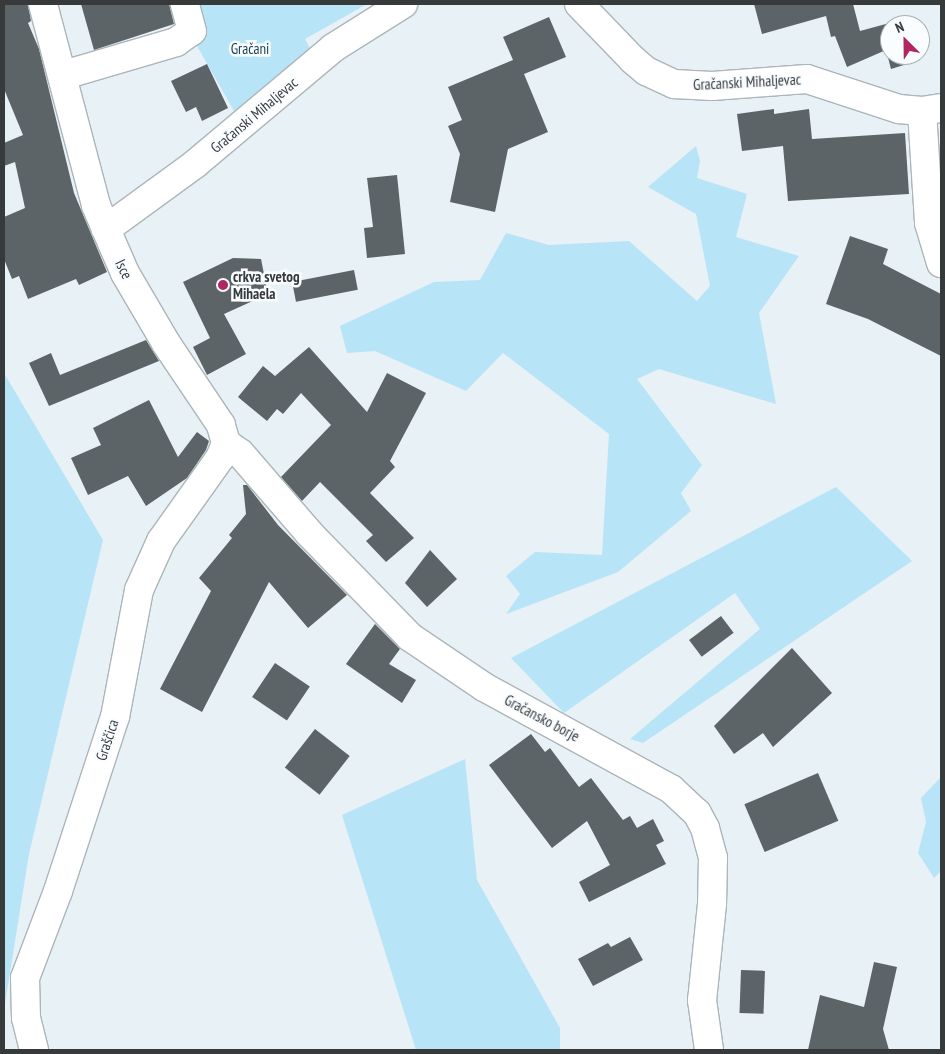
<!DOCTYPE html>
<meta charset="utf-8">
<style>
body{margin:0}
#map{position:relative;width:945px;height:1054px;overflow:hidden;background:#e8f1f5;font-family:"PT Sans Narrow",sans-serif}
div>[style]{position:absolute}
.green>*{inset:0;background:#b8e4f7}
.building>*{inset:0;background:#5c6467;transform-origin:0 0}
.roads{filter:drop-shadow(1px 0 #acb5b9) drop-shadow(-1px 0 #acb5b9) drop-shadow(0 1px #acb5b9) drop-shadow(0 -1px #acb5b9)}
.minor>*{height:28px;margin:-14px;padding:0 14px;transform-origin:14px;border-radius:14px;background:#fff}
.tertiary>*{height:28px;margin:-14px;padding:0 14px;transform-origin:14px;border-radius:14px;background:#fff}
.dots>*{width:14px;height:14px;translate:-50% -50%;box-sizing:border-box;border:2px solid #f9fdff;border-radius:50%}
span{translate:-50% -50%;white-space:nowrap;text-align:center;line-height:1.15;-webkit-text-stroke:5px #f9fdff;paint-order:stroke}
.park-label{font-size:15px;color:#163e4e}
.street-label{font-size:15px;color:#363a3b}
.poi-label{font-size:15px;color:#363a3b;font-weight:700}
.left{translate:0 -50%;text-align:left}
.frame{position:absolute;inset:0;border:5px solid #363a3b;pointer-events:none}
.north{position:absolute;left:880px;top:15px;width:50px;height:50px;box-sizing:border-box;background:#f9fdff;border:1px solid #abafb1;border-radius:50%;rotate:337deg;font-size:14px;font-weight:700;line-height:20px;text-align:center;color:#363a3b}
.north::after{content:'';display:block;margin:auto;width:18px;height:22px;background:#b12562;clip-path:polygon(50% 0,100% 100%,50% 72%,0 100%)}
</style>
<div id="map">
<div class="green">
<i style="clip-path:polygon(193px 4px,367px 4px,305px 39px,313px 54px,238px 118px,193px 39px,207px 32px)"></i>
<i style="clip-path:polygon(696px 146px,700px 161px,697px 178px,747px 194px,736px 237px,799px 256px,759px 313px,776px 404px,659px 369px,637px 379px,702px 465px,681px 493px,691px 511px,618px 572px,506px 614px,520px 594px,506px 576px,535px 552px,602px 555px,609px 434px,503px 353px,466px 391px,375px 351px,347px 353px,340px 326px,434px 282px,480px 280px,506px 233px,549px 245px,629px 241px,697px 301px,710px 286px,696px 214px,648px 187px)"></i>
<i style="clip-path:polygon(4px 373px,103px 540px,29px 854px,4px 1010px)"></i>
<i style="clip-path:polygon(836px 487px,912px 561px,643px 743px,630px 739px,760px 629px,735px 593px,564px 713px,511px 658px)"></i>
<i style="clip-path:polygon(465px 759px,477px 880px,560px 1028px,560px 1050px,416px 1050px,342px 815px)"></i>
<i style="clip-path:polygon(941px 777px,941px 871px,934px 878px,918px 853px,926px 822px,921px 798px)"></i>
</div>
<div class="building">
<i style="clip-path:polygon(4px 4px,28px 4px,31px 21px,28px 23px,39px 49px,74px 193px,107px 272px,79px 285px,76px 279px,28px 299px,19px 276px,12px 279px,4px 259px,4px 217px,25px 208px,15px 162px,4px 166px,4px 143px,23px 135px,4px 89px)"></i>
<i style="clip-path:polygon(81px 4px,169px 4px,174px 24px,94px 50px)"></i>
<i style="clip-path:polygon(754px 4px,853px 4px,860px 31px,908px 18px,910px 25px,890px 25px,890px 55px,919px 55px,920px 60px,891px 69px,886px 50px,847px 67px,835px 36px,831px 37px,826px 16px,762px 34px)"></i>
<i style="clip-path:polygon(549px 17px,566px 57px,524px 74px,548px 132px,508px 149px,495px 212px,450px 202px,460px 154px,448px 126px,462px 120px,448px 87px,513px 60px,503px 37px)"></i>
<i style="clip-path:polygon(207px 64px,228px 108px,202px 121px,196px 107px,186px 112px,171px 81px)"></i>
<i style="clip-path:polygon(774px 109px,774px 114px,809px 109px,812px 139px,905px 133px,909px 194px,788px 201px,783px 146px,742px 151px,737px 114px)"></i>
<i style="clip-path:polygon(397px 175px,405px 254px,367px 258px,364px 228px,373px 227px,367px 178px)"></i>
<i style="clip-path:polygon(850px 236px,888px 249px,883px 264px,941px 294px,941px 356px,868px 319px,826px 304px)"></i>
<i style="clip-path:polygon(233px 258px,261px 259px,268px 294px,224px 314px,246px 354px,207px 375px,193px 347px,210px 338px,183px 282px)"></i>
<i style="left:354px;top:270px;width:20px;height:63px;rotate:79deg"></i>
<i style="clip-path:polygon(146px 340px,159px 361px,49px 406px,29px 363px,51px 353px,60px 375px)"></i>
<i style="clip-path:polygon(309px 347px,367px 412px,387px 373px,426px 393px,390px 461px,395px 467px,370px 493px,414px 538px,386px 562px,366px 541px,373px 535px,320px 482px,302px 501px,281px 477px,331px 425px,301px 393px,283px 414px,277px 409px,267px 421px,238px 397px,263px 366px,275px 376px)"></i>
<i style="clip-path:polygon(149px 400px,178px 457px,197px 432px,209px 441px,206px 450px,187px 478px,146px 506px,128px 476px,88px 495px,71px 458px,101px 445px,93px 428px)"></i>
<i style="clip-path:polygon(243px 485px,247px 485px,278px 525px,347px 595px,308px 628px,269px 582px,202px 712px,160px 689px,211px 591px,199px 578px,232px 538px,229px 535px,246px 514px)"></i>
<i style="clip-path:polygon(430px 550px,457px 579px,427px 607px,405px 583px)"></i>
<i style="left:721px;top:616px;width:21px;height:40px;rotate:53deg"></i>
<i style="clip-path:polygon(375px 624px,400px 649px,389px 664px,416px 680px,402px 703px,346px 664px)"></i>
<i style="clip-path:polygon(792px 648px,832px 693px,773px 747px,763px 733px,734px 754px,714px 726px)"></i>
<i style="left:275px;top:663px;width:42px;height:41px;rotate:34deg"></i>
<i style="left:315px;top:729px;width:44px;height:49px;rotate:38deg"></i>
<i style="clip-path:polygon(531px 734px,545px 752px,550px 748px,579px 787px,591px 778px,623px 820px,630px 816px,637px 828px,653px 819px,664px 841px,656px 845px,666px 864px,589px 902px,579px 882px,610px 865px,587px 821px,552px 848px,489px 765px)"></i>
<i style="left:818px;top:773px;width:52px;height:80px;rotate:67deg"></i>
<i style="clip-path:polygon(630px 937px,643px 960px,593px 986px,578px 959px,608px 943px,611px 947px)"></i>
<i style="clip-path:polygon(874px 962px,897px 967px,883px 1029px,889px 1050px,808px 1050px,820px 995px,864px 1007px)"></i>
<i style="left:741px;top:970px;width:24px;height:43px;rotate:2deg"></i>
</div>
<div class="roads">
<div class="minor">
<i style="left:579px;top:4px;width:78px;rotate:46deg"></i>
<i style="left:633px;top:60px;width:17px;rotate:40deg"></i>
<i style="left:646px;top:71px;width:31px;rotate:25deg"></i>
<i style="left:674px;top:84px;width:38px;rotate:3deg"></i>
<i style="left:712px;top:86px;width:95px;rotate:-4.2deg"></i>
<i style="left:807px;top:79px;width:97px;rotate:18.1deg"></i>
<i style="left:899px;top:109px;width:23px;rotate:5deg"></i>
<i style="left:922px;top:111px;width:19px;rotate:-9deg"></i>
<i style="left:64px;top:75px;width:117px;rotate:-16.4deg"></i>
<i style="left:176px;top:42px;width:19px;rotate:-35deg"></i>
<i style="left:192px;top:31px;width:28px;rotate:-105deg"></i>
<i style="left:922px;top:111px;width:112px;rotate:86.4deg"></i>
<i style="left:929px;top:223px;width:42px;rotate:73.3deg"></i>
<i style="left:106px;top:229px;width:110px;rotate:-36.1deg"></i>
<i style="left:195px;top:164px;width:180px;rotate:-40deg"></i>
<i style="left:333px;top:48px;width:83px;rotate:-32.2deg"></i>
<i style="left:226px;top:443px;width:17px;rotate:36deg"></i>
<i style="left:240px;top:453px;width:106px;rotate:49.2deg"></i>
<i style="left:309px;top:533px;width:145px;rotate:45.8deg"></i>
<i style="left:410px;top:637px;width:89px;rotate:34deg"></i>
<i style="left:484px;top:687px;width:213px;rotate:28.6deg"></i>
<i style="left:671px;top:789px;width:35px;rotate:43deg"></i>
<i style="left:697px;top:813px;width:17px;rotate:62deg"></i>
<i style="left:705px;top:828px;width:31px;rotate:75deg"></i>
<i style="left:713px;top:858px;width:46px;rotate:91.2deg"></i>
<i style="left:712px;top:904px;width:97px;rotate:95.9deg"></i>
<i style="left:702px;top:1000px;width:50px;rotate:82deg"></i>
</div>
<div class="tertiary">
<i style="left:34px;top:1050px;width:33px;rotate:-104deg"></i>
<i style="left:26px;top:1018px;width:40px;rotate:-91.4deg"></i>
<i style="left:25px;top:978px;width:93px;rotate:-69.2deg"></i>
<i style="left:58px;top:891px;width:183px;rotate:-71.9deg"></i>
<i style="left:115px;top:717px;width:129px;rotate:-79.3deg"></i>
<i style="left:139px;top:590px;width:54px;rotate:-65.8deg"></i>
<i style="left:161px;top:541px;width:102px;rotate:-54.6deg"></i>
<i style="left:220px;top:458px;width:16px;rotate:-68deg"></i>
<i style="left:226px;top:443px;width:19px;rotate:-106deg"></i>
<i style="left:221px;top:425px;width:99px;rotate:-123.9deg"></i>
<i style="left:166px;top:343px;width:81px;rotate:-120.4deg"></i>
<i style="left:125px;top:273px;width:48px;rotate:-113.4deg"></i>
<i style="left:106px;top:229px;width:26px;rotate:-113deg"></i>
<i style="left:96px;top:205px;width:208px;rotate:-104.8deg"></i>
</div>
</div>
<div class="dots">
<i style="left:223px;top:285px;background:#b12562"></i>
</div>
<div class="park-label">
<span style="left:250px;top:49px">Gračani</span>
</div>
<div class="street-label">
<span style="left:747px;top:82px;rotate:-3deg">Gračanski Mihaljevac</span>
<span style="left:254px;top:115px;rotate:-40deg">Gračanski Mihaljevac</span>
<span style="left:124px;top:269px;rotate:64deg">Isce</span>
<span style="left:542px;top:718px;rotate:28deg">Gračansko borje</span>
<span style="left:107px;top:740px;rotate:-72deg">Graščica</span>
</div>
<div class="poi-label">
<span class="left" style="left:233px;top:285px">crkva svetog<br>Mihaela</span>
</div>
<div class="frame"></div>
<div class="north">N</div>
</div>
